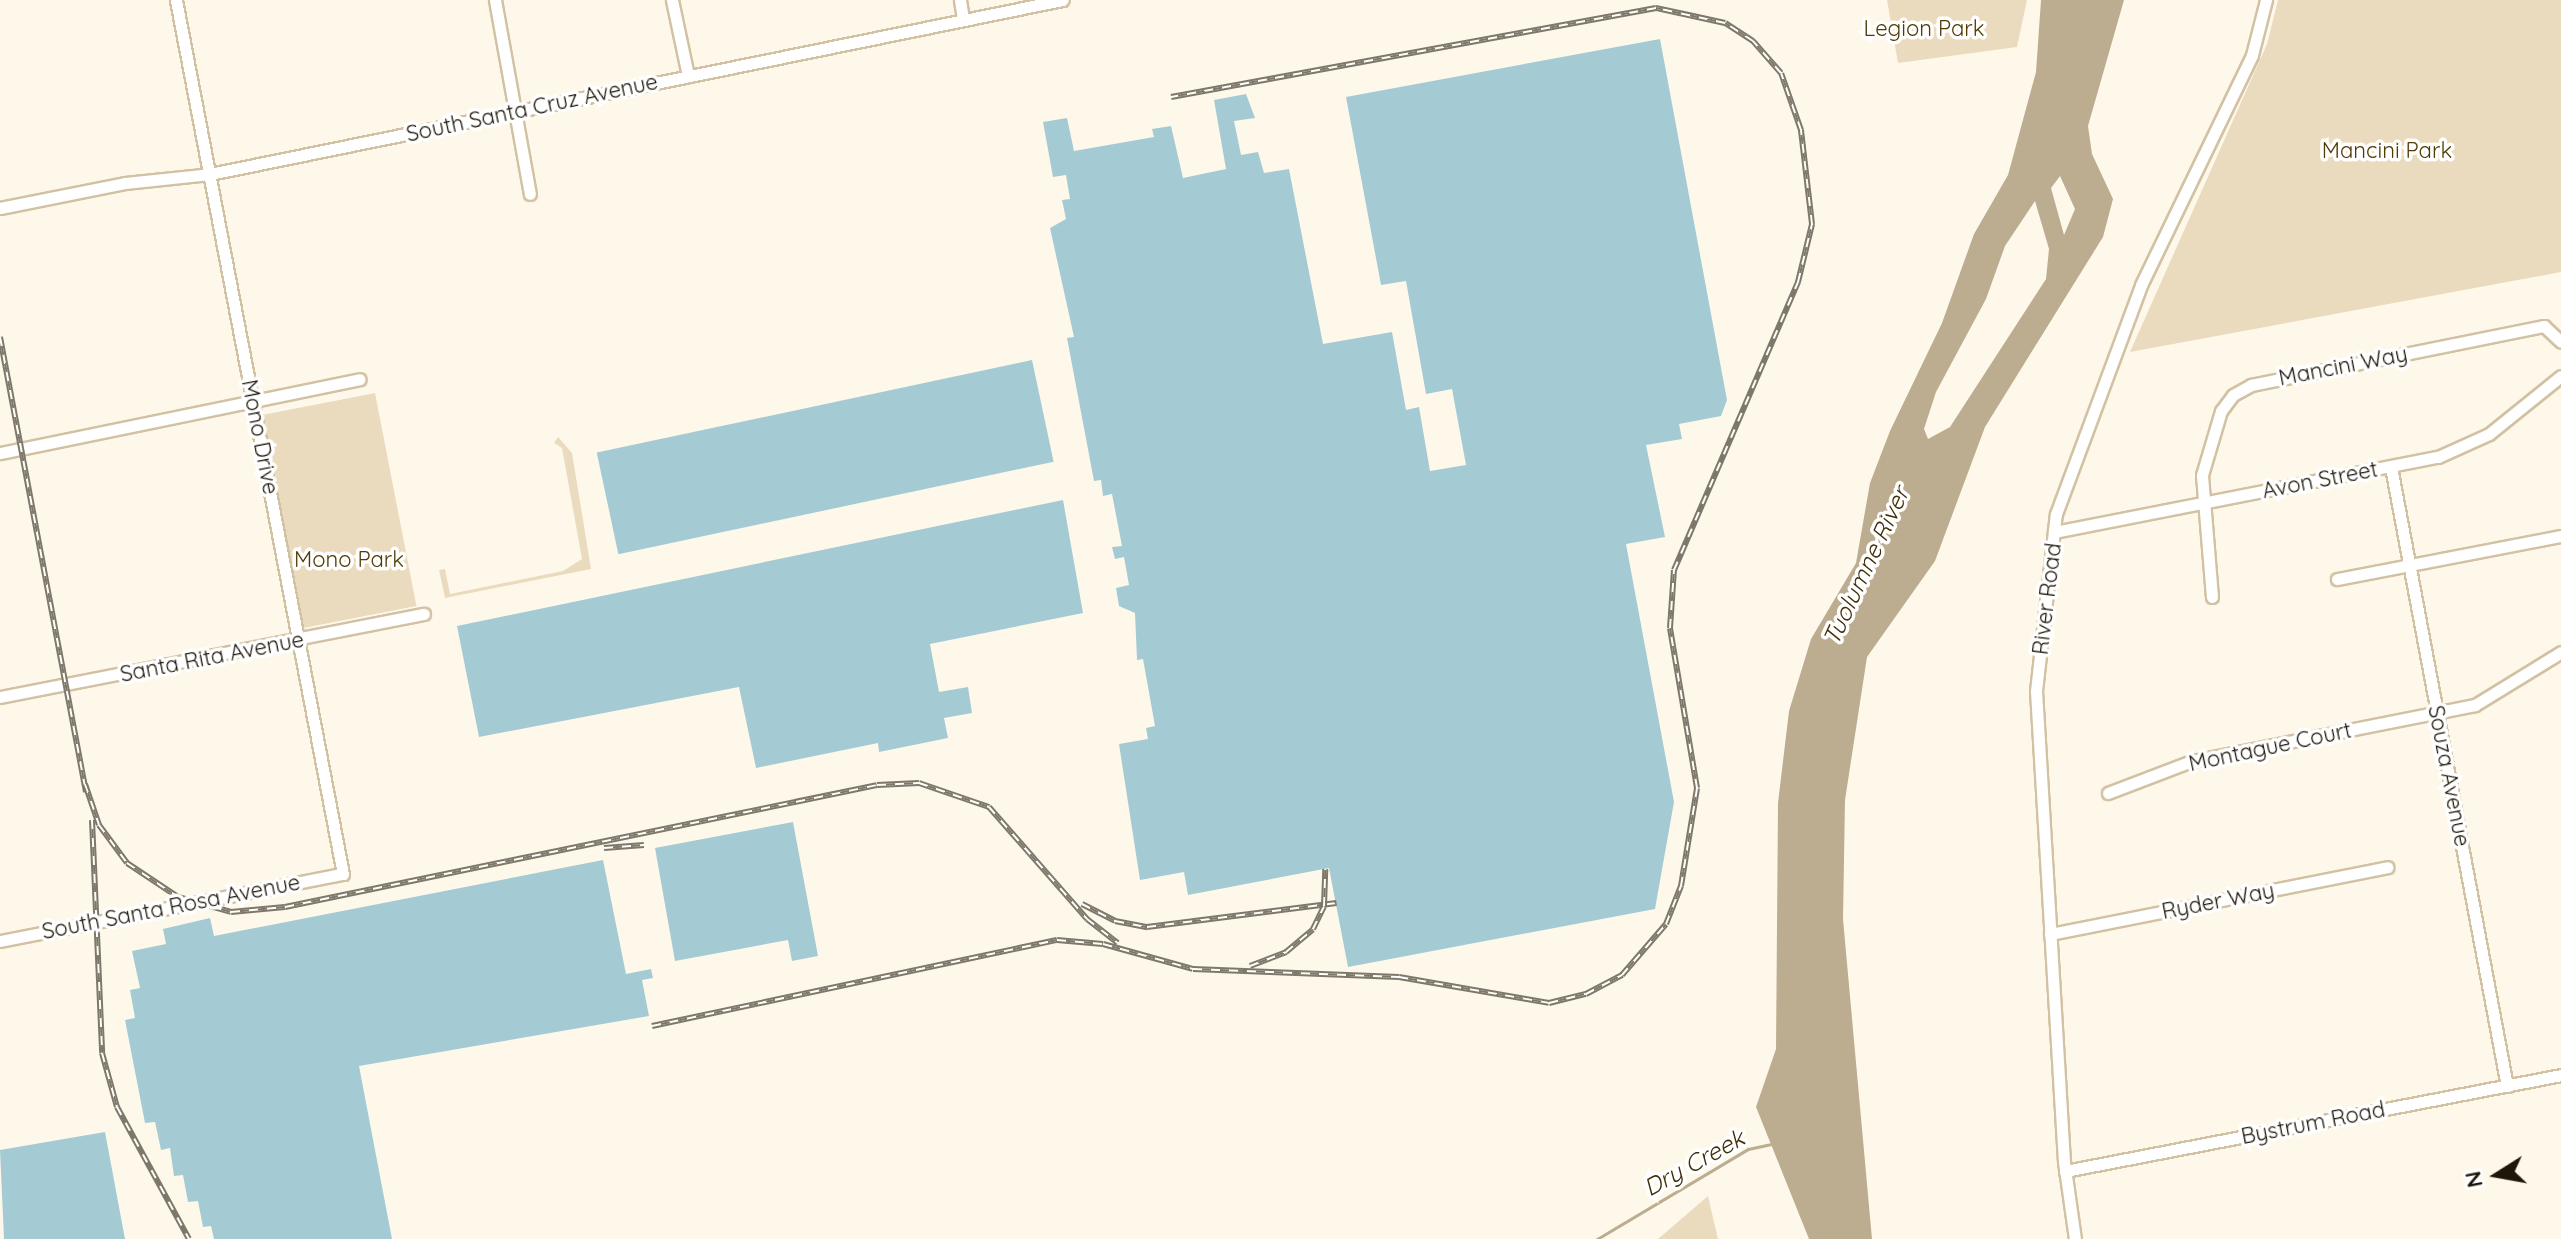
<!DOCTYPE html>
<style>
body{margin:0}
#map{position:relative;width:2561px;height:1239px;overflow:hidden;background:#fef8eb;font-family:Quicksand,sans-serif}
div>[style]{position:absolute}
.green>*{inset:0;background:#eadbbe;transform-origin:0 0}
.water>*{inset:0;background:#bcad90}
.stream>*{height:3px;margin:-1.5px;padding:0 1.5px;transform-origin:1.5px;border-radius:1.5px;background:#bcad90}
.building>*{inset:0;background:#a4cbd4;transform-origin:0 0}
.roads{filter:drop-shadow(2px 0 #d2c1a2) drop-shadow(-2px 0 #d2c1a2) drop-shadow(0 2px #d2c1a2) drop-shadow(0 -2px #d2c1a2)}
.street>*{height:11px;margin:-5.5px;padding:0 5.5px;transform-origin:5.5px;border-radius:5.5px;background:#fff}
.rail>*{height:6px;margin-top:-3px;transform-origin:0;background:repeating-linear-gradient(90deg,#fff 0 9px,#7e786b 0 18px);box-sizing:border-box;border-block:2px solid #7e786b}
span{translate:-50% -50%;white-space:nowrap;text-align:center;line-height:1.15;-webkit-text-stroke:7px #fff;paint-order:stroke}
.park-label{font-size:22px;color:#513b03}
.street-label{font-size:22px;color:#1d170b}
.water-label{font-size:24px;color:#3f2e06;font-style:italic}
.north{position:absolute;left:2457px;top:1135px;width:80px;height:80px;-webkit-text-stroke:6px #fff;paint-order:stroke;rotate:259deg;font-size:22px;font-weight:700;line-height:32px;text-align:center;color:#1d170b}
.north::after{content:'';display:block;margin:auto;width:28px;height:36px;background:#1d170b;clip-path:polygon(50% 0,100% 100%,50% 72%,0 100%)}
</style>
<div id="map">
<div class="green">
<i style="clip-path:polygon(1887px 0,2027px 0,2017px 47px,1898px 63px)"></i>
<i style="clip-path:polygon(2278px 0,2561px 0,2561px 272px,2130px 352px,2267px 44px)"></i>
<i style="left:375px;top:393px;width:217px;height:115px;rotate:79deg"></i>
<i style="clip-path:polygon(558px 437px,572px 453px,591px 569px,445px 598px,439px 570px,445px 569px,450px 594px,563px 571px,582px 559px,562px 448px,554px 443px)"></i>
<i style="clip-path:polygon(1708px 1196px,1718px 1239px,1658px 1239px)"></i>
</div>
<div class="water">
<i style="clip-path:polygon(evenodd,2041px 0,2124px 0,2088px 126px,2092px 154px,2113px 199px,2103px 237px,1985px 427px,1935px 561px,1867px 657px,1845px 800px,1843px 919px,1872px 1239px,1809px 1239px,1756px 1107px,1776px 1049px,1778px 803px,1789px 711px,1811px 639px,1856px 563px,1870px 483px,1890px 431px,1942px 323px,1974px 234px,2008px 175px,2036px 72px,2041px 0,2060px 176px,2075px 209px,2064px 235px,2051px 188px,2060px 176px,2041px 0,2035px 201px,2049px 249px,2046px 279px,1950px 427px,1928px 439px,1924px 429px,1936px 392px,1986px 299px,2005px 246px,2035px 201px)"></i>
</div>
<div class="stream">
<i style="left:1597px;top:1239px;width:176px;rotate:-30.8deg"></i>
<i style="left:1748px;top:1149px;width:25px;rotate:-12deg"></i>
</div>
<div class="building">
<i style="clip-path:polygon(1660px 39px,1727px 400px,1721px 416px,1679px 424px,1682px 439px,1646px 445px,1665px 537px,1626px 544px,1674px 802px,1655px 909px,1348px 967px,1329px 868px,1188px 895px,1184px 872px,1140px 880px,1119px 744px,1148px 739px,1146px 728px,1155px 726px,1143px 659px,1137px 660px,1135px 613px,1119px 606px,1116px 588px,1129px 585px,1124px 557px,1115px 559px,1112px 547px,1122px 546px,1112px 494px,1103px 496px,1101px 480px,1094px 481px,1067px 338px,1074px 337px,1050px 228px,1066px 219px,1062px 200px,1070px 199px,1066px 175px,1053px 177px,1043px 122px,1067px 118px,1074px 151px,1154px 137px,1152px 129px,1171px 126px,1183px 178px,1226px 169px,1214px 100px,1246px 94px,1255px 118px,1234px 121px,1241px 155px,1258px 152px,1264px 173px,1289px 169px,1323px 344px,1392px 332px,1406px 410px,1419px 407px,1430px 471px,1466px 465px,1452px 389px,1426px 394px,1406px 281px,1381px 285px,1346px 97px)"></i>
<i style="left:1032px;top:360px;width:104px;height:445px;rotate:78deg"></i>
<i style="clip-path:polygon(1063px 500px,1083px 613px,930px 644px,939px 692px,968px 687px,972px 713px,944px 718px,948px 738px,879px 752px,878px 743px,756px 768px,739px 687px,479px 737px,457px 626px)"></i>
<i style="clip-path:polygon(793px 822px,818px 956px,792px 961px,788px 940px,675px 961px,655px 848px)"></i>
<i style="clip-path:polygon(603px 860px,626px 974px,651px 969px,653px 978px,642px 980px,649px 1016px,359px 1066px,392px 1239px,214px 1239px,211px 1226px,203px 1227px,198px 1201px,188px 1202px,183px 1175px,174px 1176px,170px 1148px,161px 1150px,155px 1122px,145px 1123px,125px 1020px,135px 1018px,130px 990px,140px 988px,132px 951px,166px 944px,163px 929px,210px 918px,214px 936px)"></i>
<i style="clip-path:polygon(105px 1132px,125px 1239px,4px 1239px,0 1150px)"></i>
</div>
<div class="roads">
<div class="street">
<i style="left:495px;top:0;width:197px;rotate:79.8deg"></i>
<i style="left:672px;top:0;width:78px;rotate:78.1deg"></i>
<i style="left:960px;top:0;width:20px;rotate:81deg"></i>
<i style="left:0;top:208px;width:127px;rotate:-11.3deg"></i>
<i style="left:125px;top:183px;width:85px;rotate:-6deg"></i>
<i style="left:210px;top:174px;width:870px;rotate:-11.54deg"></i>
<i style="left:0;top:453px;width:367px;rotate:-11.6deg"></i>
<i style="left:2391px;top:467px;width:630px;rotate:79.39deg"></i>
<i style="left:2054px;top:532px;width:391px;rotate:-11.1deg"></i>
<i style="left:2438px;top:457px;width:56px;rotate:-24.3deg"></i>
<i style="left:2489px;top:434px;width:92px;rotate:-38.9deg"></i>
<i style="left:2337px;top:579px;width:228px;rotate:-10.9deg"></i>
<i style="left:2212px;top:597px;width:122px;rotate:-94.7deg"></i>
<i style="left:2202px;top:475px;width:67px;rotate:-73.5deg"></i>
<i style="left:2221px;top:411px;width:20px;rotate:-53deg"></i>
<i style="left:2233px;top:395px;width:21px;rotate:-29deg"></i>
<i style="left:2251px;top:385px;width:299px;rotate:-11.4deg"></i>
<i style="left:2544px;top:326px;width:23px;rotate:43deg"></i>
<i style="left:0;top:697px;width:432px;rotate:-11.1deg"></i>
<i style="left:2108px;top:793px;width:90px;rotate:-20.9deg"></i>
<i style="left:2192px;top:761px;width:288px;rotate:-11.2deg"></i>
<i style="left:2475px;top:705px;width:101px;rotate:-31.6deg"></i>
<i style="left:2050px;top:934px;width:344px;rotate:-11.2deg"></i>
<i style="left:0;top:941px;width:349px;rotate:-11.1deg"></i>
<i style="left:343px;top:874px;width:890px;rotate:-100.82deg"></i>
<i style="left:2065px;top:1171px;width:505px;rotate:-10.95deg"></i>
<i style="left:2075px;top:1239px;width:78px;rotate:-98.1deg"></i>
<i style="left:2064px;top:1162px;width:472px;rotate:-93.4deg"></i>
<i style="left:2036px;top:691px;width:178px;rotate:-83.6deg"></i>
<i style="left:2056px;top:514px;width:244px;rotate:-69.6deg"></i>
<i style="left:2141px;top:285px;width:255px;rotate:-64.2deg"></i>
<i style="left:2252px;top:55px;width:57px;rotate:-75.7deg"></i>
</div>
</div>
<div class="rail">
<i style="left:0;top:337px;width:463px;rotate:79.3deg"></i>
<i style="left:85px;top:784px;width:43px;rotate:71.1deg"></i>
<i style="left:99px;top:825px;width:47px;rotate:53.6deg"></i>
<i style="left:127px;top:863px;width:61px;rotate:33.7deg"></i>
<i style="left:178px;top:897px;width:55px;rotate:15.8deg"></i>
<i style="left:231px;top:912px;width:54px;rotate:-5.3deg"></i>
<i style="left:285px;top:907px;width:604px;rotate:-11.64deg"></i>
<i style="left:877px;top:785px;width:42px;rotate:-2.7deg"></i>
<i style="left:919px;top:783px;width:74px;rotate:18.9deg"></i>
<i style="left:989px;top:807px;width:149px;rotate:48.8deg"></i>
<i style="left:1087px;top:919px;width:39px;rotate:38deg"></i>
<i style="left:92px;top:820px;width:233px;rotate:87.5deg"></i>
<i style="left:102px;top:1053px;width:56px;rotate:74.5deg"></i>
<i style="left:117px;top:1107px;width:150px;rotate:61.4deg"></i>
<i style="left:604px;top:848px;width:40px;rotate:-4.3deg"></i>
<i style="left:1082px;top:904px;width:37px;rotate:27deg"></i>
<i style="left:1115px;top:921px;width:33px;rotate:11deg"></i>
<i style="left:1147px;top:927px;width:191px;rotate:-7.2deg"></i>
<i style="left:1250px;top:966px;width:39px;rotate:-21deg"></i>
<i style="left:1286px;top:952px;width:35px;rotate:-40deg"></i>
<i style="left:1313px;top:929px;width:25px;rotate:-64deg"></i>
<i style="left:1324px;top:906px;width:37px;rotate:-88deg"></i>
<i style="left:652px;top:1026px;width:414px;rotate:-12deg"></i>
<i style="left:1057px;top:940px;width:46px;rotate:5deg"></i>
<i style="left:1103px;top:944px;width:93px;rotate:15.5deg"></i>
<i style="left:1193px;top:969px;width:206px;rotate:2.2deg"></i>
<i style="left:1399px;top:977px;width:152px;rotate:9.8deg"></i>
<i style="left:1549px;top:1003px;width:38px;rotate:-14deg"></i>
<i style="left:1586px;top:994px;width:41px;rotate:-27.8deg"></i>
<i style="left:1622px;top:975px;width:67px;rotate:-49.2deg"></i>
<i style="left:1666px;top:924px;width:41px;rotate:-68.5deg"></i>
<i style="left:1681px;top:886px;width:99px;rotate:-80.7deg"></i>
<i style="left:1697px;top:788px;width:162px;rotate:-99.6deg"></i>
<i style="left:1670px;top:628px;width:58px;rotate:-86.1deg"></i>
<i style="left:1674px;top:570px;width:314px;rotate:-66.7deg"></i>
<i style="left:1798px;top:282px;width:60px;rotate:-76.4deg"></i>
<i style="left:1812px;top:224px;width:95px;rotate:-96.7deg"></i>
<i style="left:1801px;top:130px;width:60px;rotate:-109.3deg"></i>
<i style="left:1781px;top:73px;width:43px;rotate:-131.2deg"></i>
<i style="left:1753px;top:41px;width:33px;rotate:-147deg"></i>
<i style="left:1725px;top:23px;width:71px;rotate:-167.7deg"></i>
<i style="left:1656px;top:8px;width:493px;rotate:169.6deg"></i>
</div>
<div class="park-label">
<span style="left:1924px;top:29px">Legion Park</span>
<span style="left:2387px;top:151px">Mancini Park</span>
<span style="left:349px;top:560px">Mono Park</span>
</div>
<div class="street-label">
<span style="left:532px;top:108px;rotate:-12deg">South Santa Cruz Avenue</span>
<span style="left:2343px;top:366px;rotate:-11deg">Mancini Way</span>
<span style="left:260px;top:437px;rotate:79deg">Mono Drive</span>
<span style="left:2320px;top:480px;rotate:-11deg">Avon Street</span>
<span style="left:2047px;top:599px;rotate:-83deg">River Road</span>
<span style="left:212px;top:657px;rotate:-11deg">Santa Rita Avenue</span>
<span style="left:2270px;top:747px;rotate:-12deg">Montague Court</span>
<span style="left:2449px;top:776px;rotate:79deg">Souza Avenue</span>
<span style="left:2218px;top:901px;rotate:-11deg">Ryder Way</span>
<span style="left:171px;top:907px;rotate:-11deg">South Santa Rosa Avenue</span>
<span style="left:2313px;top:1123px;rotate:-11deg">Bystrum Road</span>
</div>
<div class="water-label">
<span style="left:1866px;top:566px;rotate:-65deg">Tuolumne River</span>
<span style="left:1694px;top:1163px;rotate:-29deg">Dry Creek</span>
</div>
<div class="north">N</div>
</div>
